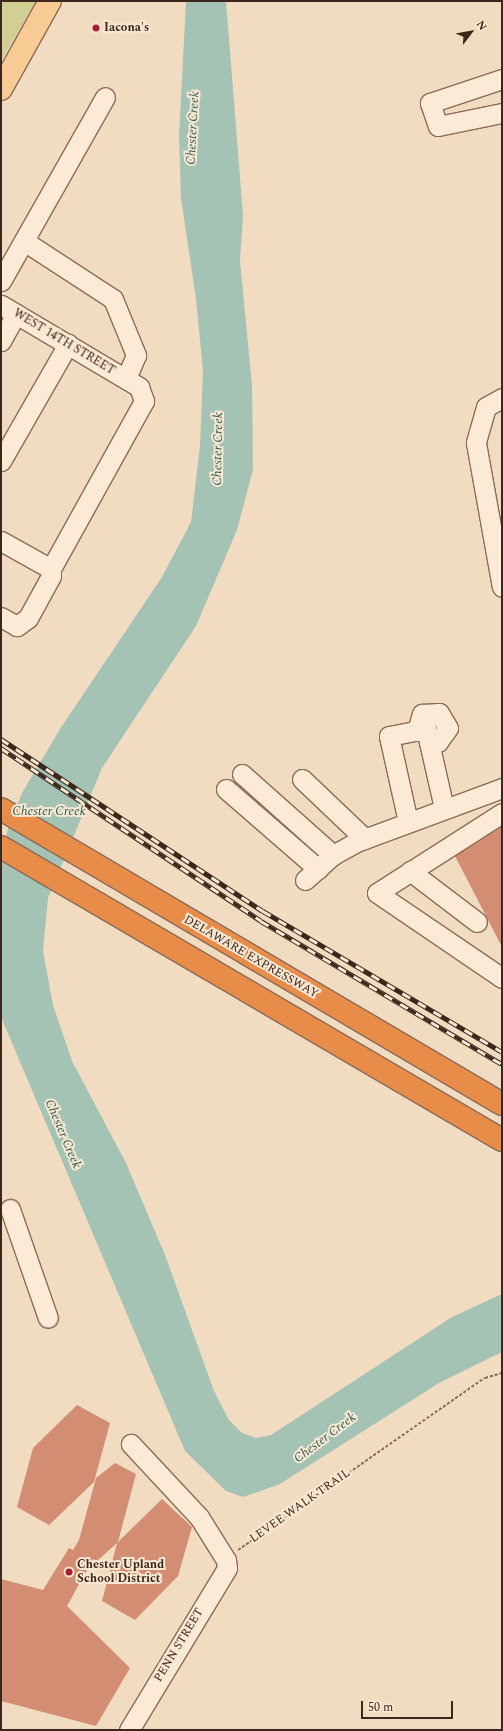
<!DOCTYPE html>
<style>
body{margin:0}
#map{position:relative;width:503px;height:1731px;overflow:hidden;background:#f1dcc1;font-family:Spectral,serif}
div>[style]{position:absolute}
.green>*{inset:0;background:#d1cf94}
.water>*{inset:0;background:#a4c3b5}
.building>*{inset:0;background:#d38d73}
.path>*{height:2px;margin-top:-1px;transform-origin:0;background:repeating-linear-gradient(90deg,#8c6b57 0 3px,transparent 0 5px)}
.roads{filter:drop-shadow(1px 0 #8c6b57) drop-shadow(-1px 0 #8c6b57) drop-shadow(0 1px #8c6b57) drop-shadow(0 -1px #8c6b57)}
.minor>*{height:19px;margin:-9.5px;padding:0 9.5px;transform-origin:9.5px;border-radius:9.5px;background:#fbead5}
.major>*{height:22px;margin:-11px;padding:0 11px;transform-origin:11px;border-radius:11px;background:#f8cb95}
.highway>*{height:22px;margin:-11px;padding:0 11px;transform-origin:11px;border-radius:11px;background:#e88c4a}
.rail>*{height:4.5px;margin-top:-2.25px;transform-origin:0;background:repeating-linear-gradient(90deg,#f8e7d1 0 9px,#3b271c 0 18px);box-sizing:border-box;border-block:1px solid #3b271c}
.dots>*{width:11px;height:11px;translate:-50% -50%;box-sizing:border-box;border:2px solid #f8e7d1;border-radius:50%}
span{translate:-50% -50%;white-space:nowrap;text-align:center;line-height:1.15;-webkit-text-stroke:4px #f8e7d1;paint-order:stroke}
.poi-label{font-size:12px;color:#3b271c;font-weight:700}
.left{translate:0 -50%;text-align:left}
.street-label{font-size:12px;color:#3b271c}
.water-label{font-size:13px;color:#2a5c51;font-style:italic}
.frame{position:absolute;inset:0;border:2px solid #3b271c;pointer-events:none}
.north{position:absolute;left:451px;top:12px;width:40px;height:40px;-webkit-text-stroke:3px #f8e7d1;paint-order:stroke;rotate:58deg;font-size:11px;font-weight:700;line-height:16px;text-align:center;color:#3b271c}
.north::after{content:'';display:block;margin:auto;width:14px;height:18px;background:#3b271c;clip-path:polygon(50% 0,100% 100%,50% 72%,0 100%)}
.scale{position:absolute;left:361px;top:1701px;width:92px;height:18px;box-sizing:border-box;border:2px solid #3b271c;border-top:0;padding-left:5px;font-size:12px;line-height:14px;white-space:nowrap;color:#3b271c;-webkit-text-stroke:3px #f8e7d1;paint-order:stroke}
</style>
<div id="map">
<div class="green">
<i style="clip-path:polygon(1px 1px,36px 1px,1px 61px)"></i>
</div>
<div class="water">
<i style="clip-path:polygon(186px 1px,226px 1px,243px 215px,240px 261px,252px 385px,253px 470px,237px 530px,196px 626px,102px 768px,48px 898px,43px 951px,53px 1005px,72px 1061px,126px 1163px,165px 1255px,214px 1391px,229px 1420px,242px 1433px,256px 1438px,271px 1435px,452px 1317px,502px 1294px,502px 1352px,439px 1383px,280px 1484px,243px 1497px,226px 1491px,185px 1451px,1px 1017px,1px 861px,8px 828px,22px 793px,60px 729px,162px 577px,191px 522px,200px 446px,203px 371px,196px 299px,181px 198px,179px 137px)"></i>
</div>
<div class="building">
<i style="clip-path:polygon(502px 826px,502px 947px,455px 856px)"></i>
<i style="clip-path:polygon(77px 1405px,110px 1423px,94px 1482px,49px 1525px,17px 1507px,33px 1448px)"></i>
<i style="clip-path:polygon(115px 1463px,136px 1474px,118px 1542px,97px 1561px,93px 1559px,67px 1606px,130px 1668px,96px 1726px,1px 1701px,1px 1579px,43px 1590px,69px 1548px,73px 1550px,79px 1540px,96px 1478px)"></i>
<i style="clip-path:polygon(162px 1499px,192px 1527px,178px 1576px,135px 1620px,102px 1601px,117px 1543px)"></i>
</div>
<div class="path">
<i style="left:238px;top:1550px;width:301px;rotate:-34.9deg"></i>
<i style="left:485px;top:1378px;width:18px;rotate:-16deg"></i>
</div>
<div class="roads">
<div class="minor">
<i style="left:502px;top:79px;width:76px;rotate:161.6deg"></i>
<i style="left:430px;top:103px;width:24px;rotate:71deg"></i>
<i style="left:438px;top:126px;width:65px;rotate:-11.5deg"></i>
<i style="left:24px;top:241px;width:106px;rotate:33.1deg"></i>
<i style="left:113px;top:299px;width:61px;rotate:67.7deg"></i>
<i style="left:136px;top:355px;width:26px;rotate:113deg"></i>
<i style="left:1px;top:281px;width:211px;rotate:-60.5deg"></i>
<i style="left:1px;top:305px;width:161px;rotate:30.7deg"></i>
<i style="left:139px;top:387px;width:15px;rotate:70deg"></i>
<i style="left:144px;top:401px;width:192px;rotate:119deg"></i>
<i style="left:51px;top:569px;width:7px;rotate:90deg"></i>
<i style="left:51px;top:576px;width:48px;rotate:118.7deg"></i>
<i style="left:28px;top:618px;width:14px;rotate:144deg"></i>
<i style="left:17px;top:626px;width:18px;rotate:-151deg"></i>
<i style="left:1px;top:341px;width:31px;rotate:-61deg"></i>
<i style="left:502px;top:398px;width:18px;rotate:151deg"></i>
<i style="left:486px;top:407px;width:37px;rotate:106deg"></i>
<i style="left:476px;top:443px;width:146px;rotate:79.8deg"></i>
<i style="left:1px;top:461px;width:135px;rotate:-60.2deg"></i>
<i style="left:1px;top:541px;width:57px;rotate:29.2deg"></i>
<i style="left:417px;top:731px;width:18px;rotate:-74deg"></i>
<i style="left:422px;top:714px;width:17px;rotate:-3deg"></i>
<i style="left:439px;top:713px;width:17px;rotate:59deg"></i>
<i style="left:448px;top:728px;width:17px;rotate:126deg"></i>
<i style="left:438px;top:742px;width:9px;rotate:180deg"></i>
<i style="left:242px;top:774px;width:122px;rotate:41.7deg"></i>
<i style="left:302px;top:779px;width:87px;rotate:43.6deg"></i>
<i style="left:226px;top:789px;width:122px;rotate:41deg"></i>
<i style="left:502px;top:813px;width:148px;rotate:147.4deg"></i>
<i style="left:377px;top:893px;width:151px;rotate:34.2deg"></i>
<i style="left:408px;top:822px;width:88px;rotate:-102.5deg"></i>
<i style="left:389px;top:736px;width:38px;rotate:-11deg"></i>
<i style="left:426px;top:729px;width:81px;rotate:77.2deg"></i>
<i style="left:410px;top:871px;width:84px;rotate:37.3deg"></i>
<i style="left:305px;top:880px;width:38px;rotate:-42deg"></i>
<i style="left:333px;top:855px;width:26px;rotate:-29deg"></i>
<i style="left:356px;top:842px;width:156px;rotate:-20.3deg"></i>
<i style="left:10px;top:1209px;width:115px;rotate:70.8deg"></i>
<i style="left:129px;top:1730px;width:189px;rotate:-58.8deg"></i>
<i style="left:227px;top:1568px;width:8px;rotate:-97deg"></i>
<i style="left:226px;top:1560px;width:51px;rotate:-122.1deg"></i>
<i style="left:199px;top:1517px;width:100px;rotate:-133deg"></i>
</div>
<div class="major">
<i style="left:1px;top:89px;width:101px;rotate:-60.9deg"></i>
</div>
<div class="highway">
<i style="left:1px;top:809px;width:581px;rotate:30.49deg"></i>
<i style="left:1px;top:847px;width:580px;rotate:30.32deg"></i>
</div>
</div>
<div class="rail">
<i style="left:1px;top:739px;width:313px;rotate:33.3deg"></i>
<i style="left:263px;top:911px;width:277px;rotate:30.5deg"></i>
<i style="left:1px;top:748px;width:312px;rotate:33.6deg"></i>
<i style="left:261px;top:921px;width:280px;rotate:30.7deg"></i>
</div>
<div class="dots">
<i style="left:96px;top:28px;background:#a12235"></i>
<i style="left:69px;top:1572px;background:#a12235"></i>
</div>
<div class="poi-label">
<span class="left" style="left:104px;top:28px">Iacona's</span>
<span class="left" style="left:77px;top:1572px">Chester Upland<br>School District</span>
</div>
<div class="street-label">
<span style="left:64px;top:342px;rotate:31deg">WEST 14TH STREET</span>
<span style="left:251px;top:957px;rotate:30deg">DELAWARE EXPRESSWAY</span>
<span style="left:300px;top:1506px;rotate:-35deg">LEVEE WALK TRAIL</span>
<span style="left:179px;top:1645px;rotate:-59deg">PENN STREET</span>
</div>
<div class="water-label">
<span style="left:193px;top:128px;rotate:-87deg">Chester Creek</span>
<span style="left:218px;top:449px;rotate:-89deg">Chester Creek</span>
<span style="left:49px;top:811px">Chester Creek</span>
<span style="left:63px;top:1134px;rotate:67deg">Chester Creek</span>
<span style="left:325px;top:1438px;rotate:-37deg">Chester Creek</span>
</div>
<div class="frame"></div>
<div class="north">N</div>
<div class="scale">50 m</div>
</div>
